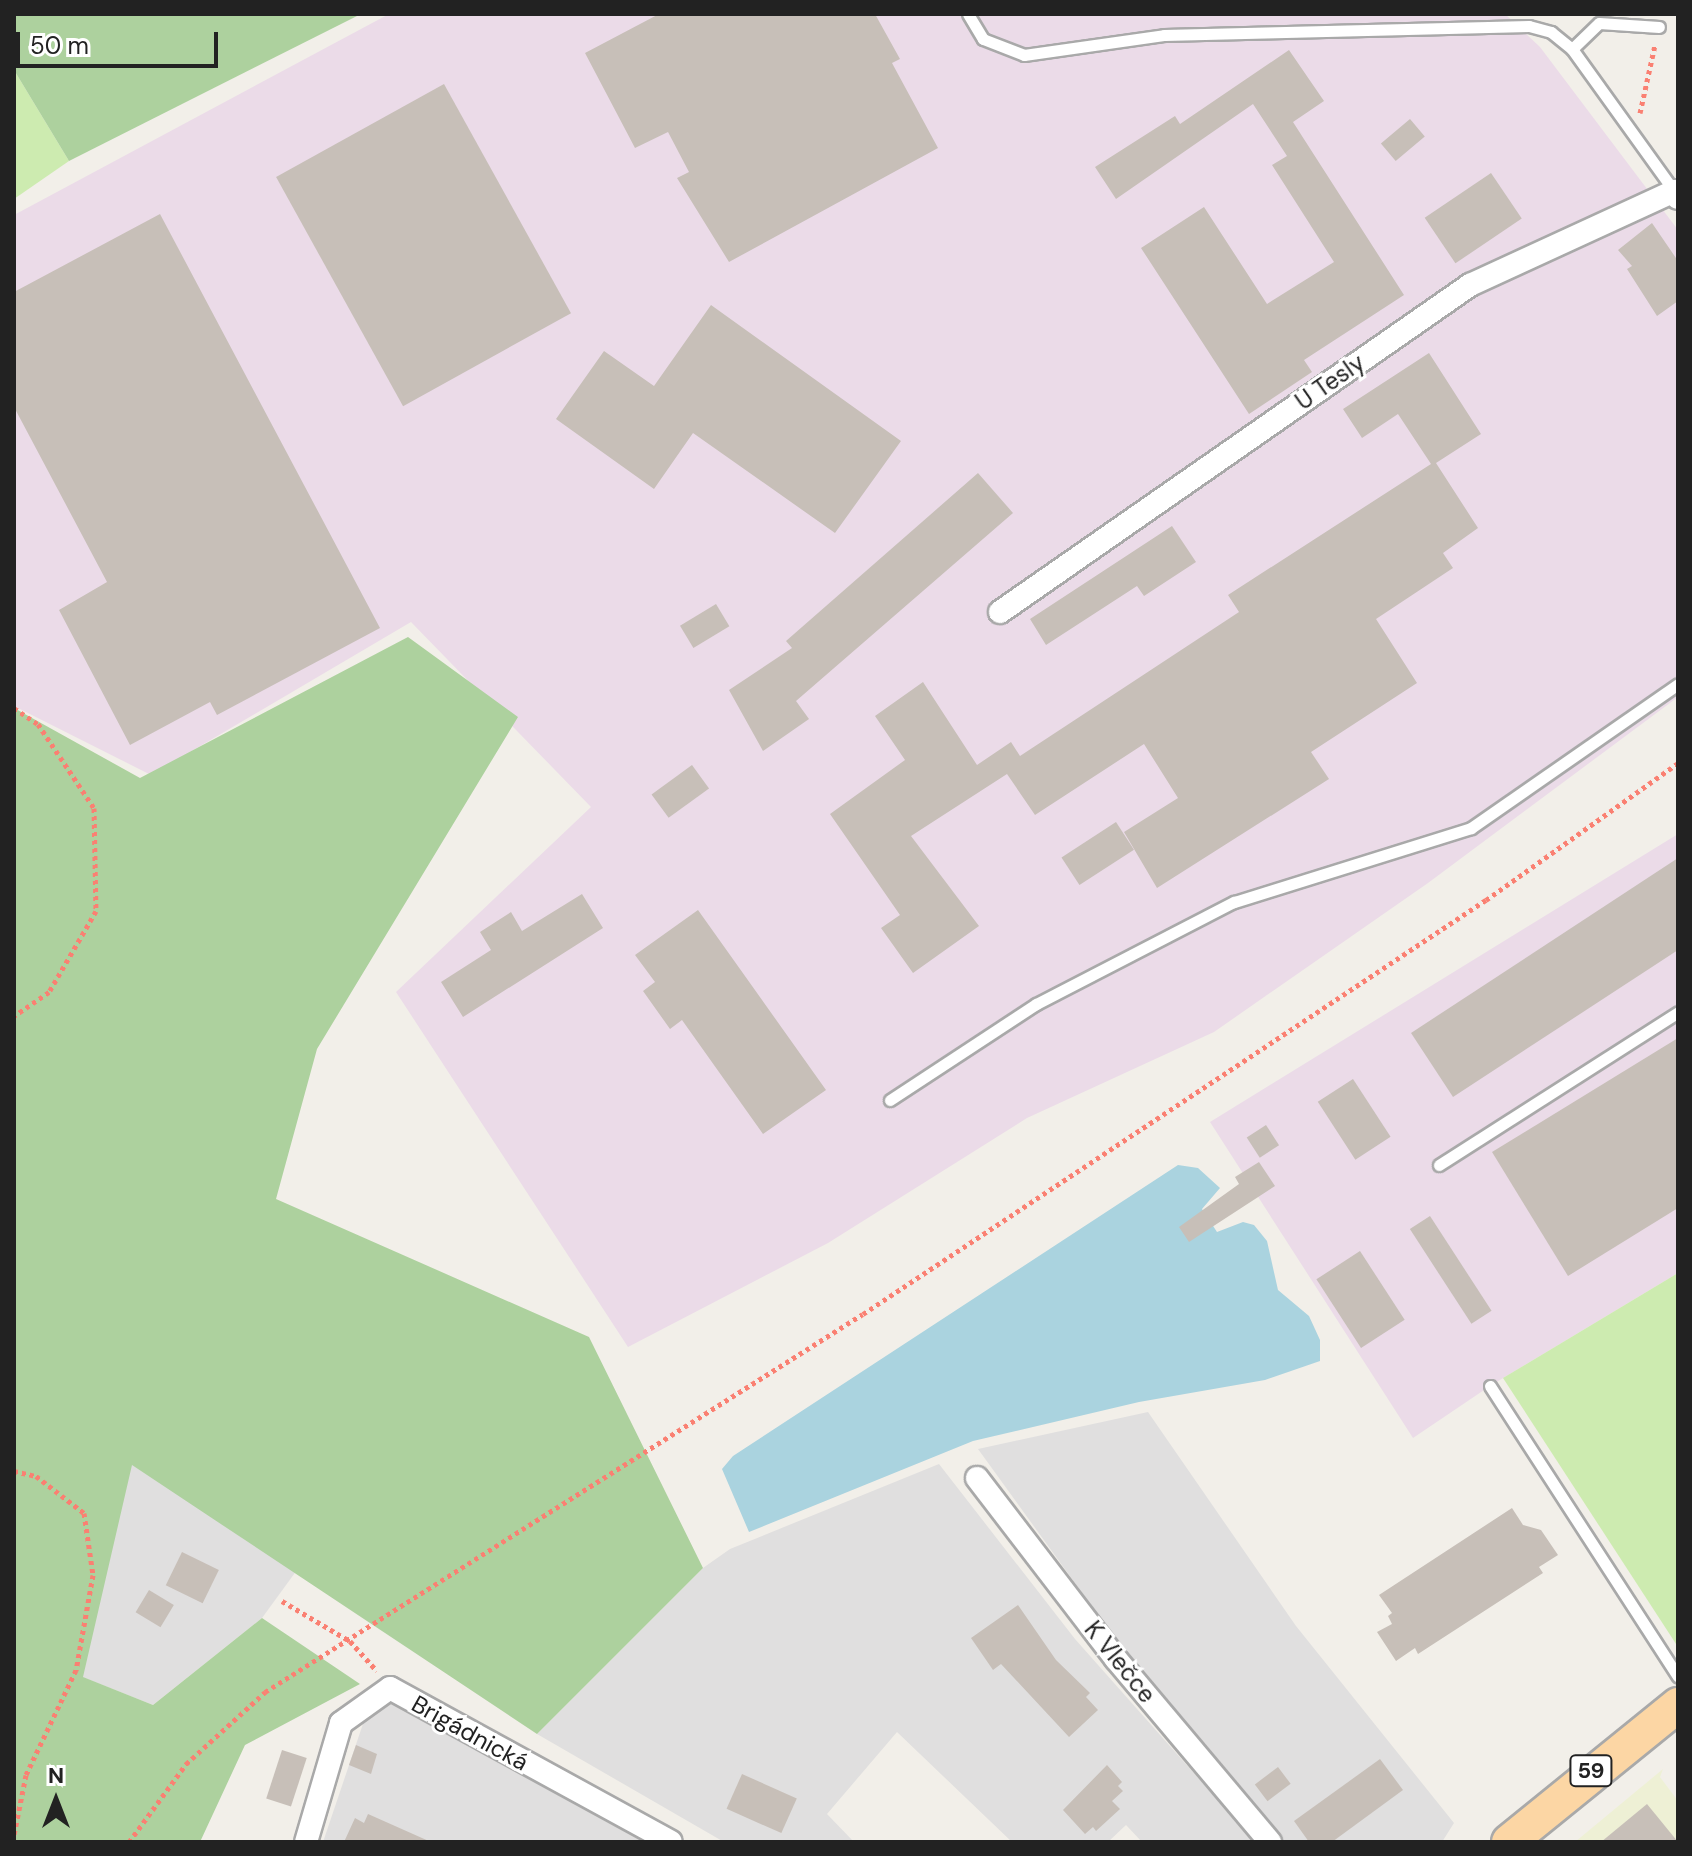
<!DOCTYPE html>
<meta charset="utf-8">
<style>
body{margin:0}
#map{position:relative;width:1692px;height:1856px;overflow:hidden;background:#f2efe9;font-family:"DM Sans",sans-serif}
div>[style]{position:absolute}
.residential>*{inset:0;background:#e0dfdf}
.industrial>*{inset:0;background:#ebdbe8}
.farmland>*{inset:0;background:#eef0d5}
.grass>*{inset:0;background:#cdebb0}
.forest>*{inset:0;background:#add19e}
.water>*{inset:0;background:#aad3df}
.building>*{inset:0;background:#c7bfb8;transform-origin:0 0}
.path>*{height:5px;margin-top:-2.5px;transform-origin:0;background:repeating-linear-gradient(90deg,#fa8072 0 4px,transparent 0 8px)}
.roads{filter:drop-shadow(2px 0 #a9a9a9) drop-shadow(-2px 0 #a9a9a9) drop-shadow(0 2px #a9a9a9) drop-shadow(0 -2px #a9a9a9)}
.lane>*{height:11px;margin:-5.5px;padding:0 5.5px;transform-origin:5.5px;border-radius:5.5px;background:#fff}
.street>*{height:22px;margin:-11px;padding:0 11px;transform-origin:11px;border-radius:11px;background:#fff}
.primary>*{height:34px;margin:-17px;padding:0 17px;transform-origin:17px;border-radius:17px;background:#fcd6a4}
span{translate:-50% -50%;white-space:nowrap;text-align:center;line-height:1.15;-webkit-text-stroke:6px #fff;paint-order:stroke}
.shield-label span{padding:2px 6px;background:#fff;border:2px solid;border-radius:6px;-webkit-text-stroke-width:0}
.shield-label{font-size:22px;color:#222;font-weight:700}
.street-label{font-size:24px;color:#222}
.frame{position:absolute;inset:0;border:16px solid #222;pointer-events:none}
.north{position:absolute;left:16px;top:1760px;width:80px;height:80px;-webkit-text-stroke:6px #fff;paint-order:stroke;rotate:0deg;font-size:22px;font-weight:700;line-height:32px;text-align:center;color:#222}
.north::after{content:'';display:block;margin:auto;width:28px;height:36px;background:#222;clip-path:polygon(50% 0,100% 100%,50% 72%,0 100%)}
.scale{position:absolute;left:16px;top:32px;width:202px;height:36px;box-sizing:border-box;border:4px solid #222;border-top:0;padding-left:10px;font-size:24px;line-height:28px;white-space:nowrap;color:#222;-webkit-text-stroke:6px #fff;paint-order:stroke}
</style>
<div id="map">
<div class="residential">
<i style="clip-path:polygon(1148px 1412px,1296px 1626px,1454px 1823px,1442px 1842px,1285px 1842px,1169px 1713px,978px 1449px)"></i>
<i style="clip-path:polygon(131px 1464px,297px 1570px,262px 1618px,153px 1705px,82px 1677px)"></i>
<i style="clip-path:polygon(939px 1464px,1075px 1639px,1255px 1842px,1142px 1842px,1126px 1825px,1108px 1842px,1012px 1842px,897px 1732px,827px 1814px,854px 1842px,724px 1842px,537px 1734px,703px 1568px,730px 1549px)"></i>
<i style="clip-path:polygon(394px 1699px,607px 1822px,649px 1842px,323px 1842px,368px 1709px)"></i>
</div>
<div class="industrial">
<i style="clip-path:polygon(389px 14px,1505px 14px,1540px 47px,1678px 230px,1678px 697px,1428px 883px,1214px 1032px,1027px 1118px,828px 1243px,628px 1347px,396px 992px,591px 807px,411px 622px,151px 775px,14px 706px,14px 215px)"></i>
<i style="clip-path:polygon(1678px 834px,1678px 1273px,1490px 1386px,1413px 1438px,1210px 1122px)"></i>
</div>
<div class="farmland">
<i style="clip-path:polygon(1663px 1769px,1660px 1777px,1678px 1801px,1678px 1842px,1575px 1842px)"></i>
</div>
<div class="grass">
<i style="clip-path:polygon(14px 70px,69px 161px,14px 199px)"></i>
<i style="clip-path:polygon(1678px 1273px,1678px 1647px,1503px 1378px)"></i>
</div>
<div class="forest">
<i style="clip-path:polygon(14px 14px,361px 14px,69px 161px,14px 70px)"></i>
<i style="clip-path:polygon(408px 637px,518px 717px,317px 1049px,276px 1199px,589px 1337px,703px 1568px,537px 1734px,132px 1465px,83px 1677px,153px 1705px,262px 1618px,360px 1684px,245px 1745px,200px 1842px,14px 1842px,14px 708px,140px 778px)"></i>
</div>
<div class="water">
<i style="clip-path:polygon(1178px 1165px,1198px 1168px,1220px 1188px,1202px 1209px,1217px 1232px,1243px 1222px,1254px 1225px,1267px 1241px,1278px 1290px,1309px 1316px,1320px 1340px,1320px 1361px,1265px 1380px,1139px 1402px,973px 1441px,749px 1532px,722px 1469px,733px 1456px)"></i>
</div>
<div class="building">
<i style="clip-path:polygon(659px 14px,875px 14px,900px 59px,892px 63px,938px 148px,729px 262px,677px 178px,689px 172px,668px 132px,635px 148px,585px 53px)"></i>
<i style="clip-path:polygon(1289px 50px,1324px 101px,1293px 122px,1404px 295px,1304px 360px,1312px 372px,1249px 414px,1141px 248px,1204px 207px,1267px 304px,1334px 262px,1272px 165px,1287px 156px,1253px 104px,1116px 199px,1095px 167px,1175px 116px,1180px 124px)"></i>
<i style="left:444px;top:84px;width:262px;height:192px;rotate:61deg"></i>
<i style="left:1410px;top:119px;width:23px;height:38px;rotate:50deg"></i>
<i style="left:1491px;top:173px;width:55px;height:80px;rotate:56deg"></i>
<i style="clip-path:polygon(160px 214px,380px 628px,217px 715px,210px 702px,130px 745px,59px 610px,107px 582px,14px 407px,14px 292px)"></i>
<i style="clip-path:polygon(1652px 223px,1678px 261px,1678px 301px,1657px 316px,1627px 269px,1632px 266px,1618px 250px)"></i>
<i style="clip-path:polygon(711px 305px,901px 441px,835px 533px,693px 433px,654px 489px,556px 419px,604px 351px,654px 386px)"></i>
<i style="clip-path:polygon(1429px 353px,1481px 434px,1436px 463px,1478px 528px,1443px 553px,1453px 568px,1376px 619px,1417px 683px,1311px 752px,1329px 779px,1157px 888px,1124px 832px,1178px 798px,1144px 744px,1035px 815px,1007px 774px,911px 836px,979px 926px,913px 973px,881px 928px,900px 915px,830px 814px,905px 760px,875px 716px,923px 682px,977px 765px,1011px 742px,1020px 756px,1239px 612px,1228px 595px,1431px 464px,1398px 414px,1362px 438px,1343px 409px)"></i>
<i style="clip-path:polygon(978px 473px,1013px 513px,796px 701px,809px 719px,763px 751px,729px 690px,792px 648px,786px 641px)"></i>
<i style="clip-path:polygon(1172px 526px,1196px 562px,1144px 596px,1137px 586px,1046px 645px,1030px 619px)"></i>
<i style="left:716px;top:604px;width:26px;height:42px;rotate:59deg"></i>
<i style="left:692px;top:765px;width:29px;height:50px;rotate:54deg"></i>
<i style="left:1116px;top:822px;width:33px;height:65px;rotate:57deg"></i>
<i style="clip-path:polygon(1678px 858px,1678px 950px,1453px 1097px,1411px 1033px)"></i>
<i style="clip-path:polygon(582px 894px,603px 928px,463px 1017px,441px 982px,491px 950px,480px 932px,511px 912px,522px 931px)"></i>
<i style="clip-path:polygon(698px 910px,826px 1090px,763px 1134px,682px 1020px,670px 1029px,643px 991px,655px 982px,635px 955px)"></i>
<i style="clip-path:polygon(1678px 1038px,1678px 1208px,1568px 1276px,1492px 1152px)"></i>
<i style="left:1353px;top:1079px;width:69px;height:42px;rotate:57deg"></i>
<i style="left:1266px;top:1125px;width:24px;height:23px;rotate:57deg"></i>
<i style="clip-path:polygon(1259px 1162px,1275px 1186px,1189px 1242px,1179px 1227px,1239px 1184px,1235px 1177px)"></i>
<i style="left:1430px;top:1216px;width:113px;height:24px;rotate:57deg"></i>
<i style="left:1360px;top:1251px;width:82px;height:52px;rotate:57deg"></i>
<i style="clip-path:polygon(1512px 1508px,1523px 1525px,1541px 1530px,1558px 1555px,1539px 1567px,1543px 1573px,1418px 1654px,1415px 1648px,1396px 1661px,1377px 1632px,1392px 1624px,1388px 1616px,1392px 1613px,1379px 1595px)"></i>
<i style="left:182px;top:1552px;width:41px;height:37px;rotate:26deg"></i>
<i style="left:149px;top:1590px;width:29px;height:26px;rotate:31deg"></i>
<i style="clip-path:polygon(1018px 1605px,1056px 1660px,1090px 1693px,1086px 1697px,1098px 1710px,1069px 1737px,1001px 1664px,993px 1670px,971px 1638px)"></i>
<i style="clip-path:polygon(356px 1745px,377px 1754px,371px 1774px,349px 1765px)"></i>
<i style="left:282px;top:1750px;width:26px;height:51px;rotate:18deg"></i>
<i style="clip-path:polygon(1380px 1759px,1403px 1790px,1332px 1842px,1309px 1842px,1294px 1821px)"></i>
<i style="clip-path:polygon(1107px 1765px,1122px 1782px,1118px 1786px,1123px 1791px,1112px 1801px,1120px 1809px,1096px 1831px,1093px 1827px,1085px 1834px,1063px 1810px)"></i>
<i style="left:1278px;top:1767px;width:21px;height:29px;rotate:53deg"></i>
<i style="left:742px;top:1774px;width:60px;height:38px;rotate:24deg"></i>
<i style="clip-path:polygon(1647px 1804px,1678px 1842px,1601px 1842px)"></i>
<i style="clip-path:polygon(368px 1814px,431px 1842px,344px 1842px,355px 1818px,364px 1823px)"></i>
</div>
<div class="path">
<i style="left:1640px;top:113px;width:70px;rotate:-77.6deg"></i>
<i style="left:14px;top:708px;width:29px;rotate:34deg"></i>
<i style="left:38px;top:724px;width:101px;rotate:56.3deg"></i>
<i style="left:94px;top:808px;width:103px;rotate:88.9deg"></i>
<i style="left:96px;top:911px;width:94px;rotate:120.1deg"></i>
<i style="left:49px;top:992px;width:42px;rotate:145.6deg"></i>
<i style="left:14px;top:1471px;width:23px;rotate:13deg"></i>
<i style="left:36px;top:1476px;width:61px;rotate:37.6deg"></i>
<i style="left:84px;top:1513px;width:63px;rotate:81.7deg"></i>
<i style="left:93px;top:1575px;width:97px;rotate:100.1deg"></i>
<i style="left:76px;top:1670px;width:116px;rotate:115.5deg"></i>
<i style="left:26px;top:1775px;width:61px;rotate:101.3deg"></i>
<i style="left:282px;top:1601px;width:79px;rotate:30.5deg"></i>
<i style="left:350px;top:1641px;width:40px;rotate:48deg"></i>
<i style="left:129px;top:1842px;width:97px;rotate:-53.8deg"></i>
<i style="left:186px;top:1764px;width:107px;rotate:-42.3deg"></i>
<i style="left:265px;top:1692px;width:707px;rotate:-32.3deg"></i>
<i style="left:863px;top:1314px;width:748px;rotate:-33.61deg"></i>
<i style="left:1486px;top:900px;width:236px;rotate:-35.5deg"></i>
</div>
<div class="roads">
<div class="lane">
<i style="left:968px;top:14px;width:29px;rotate:59deg"></i>
<i style="left:983px;top:39px;width:44px;rotate:21.3deg"></i>
<i style="left:1024px;top:55px;width:141px;rotate:-8.1deg"></i>
<i style="left:1164px;top:35px;width:365px;rotate:-1.4deg"></i>
<i style="left:1529px;top:26px;width:23px;rotate:15deg"></i>
<i style="left:1551px;top:32px;width:27px;rotate:39deg"></i>
<i style="left:1572px;top:49px;width:175px;rotate:54.3deg"></i>
<i style="left:1572px;top:49px;width:37px;rotate:-44deg"></i>
<i style="left:1599px;top:23px;width:60px;rotate:3.8deg"></i>
<i style="left:890px;top:1100px;width:175px;rotate:-33.3deg"></i>
<i style="left:1036px;top:1004px;width:223px;rotate:-27.3deg"></i>
<i style="left:1234px;top:902px;width:248px;rotate:-17.3deg"></i>
<i style="left:1471px;top:828px;width:252px;rotate:-34.8deg"></i>
<i style="left:1439px;top:1165px;width:284px;rotate:-32.6deg"></i>
<i style="left:1490px;top:1386px;width:346px;rotate:57.1deg"></i>
</div>
<div class="street">
<i style="left:1000px;top:612px;width:573px;rotate:-34.83deg"></i>
<i style="left:1470px;top:285px;width:225px;rotate:-24.7deg"></i>
<i style="left:1674px;top:191px;width:8px;rotate:60deg"></i>
<i style="left:977px;top:1478px;width:228px;rotate:52.5deg"></i>
<i style="left:1116px;top:1659px;width:239px;rotate:49.9deg"></i>
<i style="left:306px;top:1842px;width:124px;rotate:-73.6deg"></i>
<i style="left:341px;top:1723px;width:60px;rotate:-35.5deg"></i>
<i style="left:390px;top:1688px;width:320px;rotate:28.7deg"></i>
</div>
<div class="primary">
<i style="left:1509px;top:1842px;width:218px;rotate:-39deg"></i>
</div>
</div>
<div class="shield-label">
<span style="left:1591px;top:1771px">59</span>
</div>
<div class="street-label">
<span style="left:1330px;top:382px;rotate:-35deg">U Tesly</span>
<span style="left:1120px;top:1662px;rotate:51deg">K Vlečce</span>
<span style="left:470px;top:1733px;rotate:29deg">Brigádnická</span>
</div>
<div class="frame"></div>
<div class="north">N</div>
<div class="scale">50 m</div>
</div>
